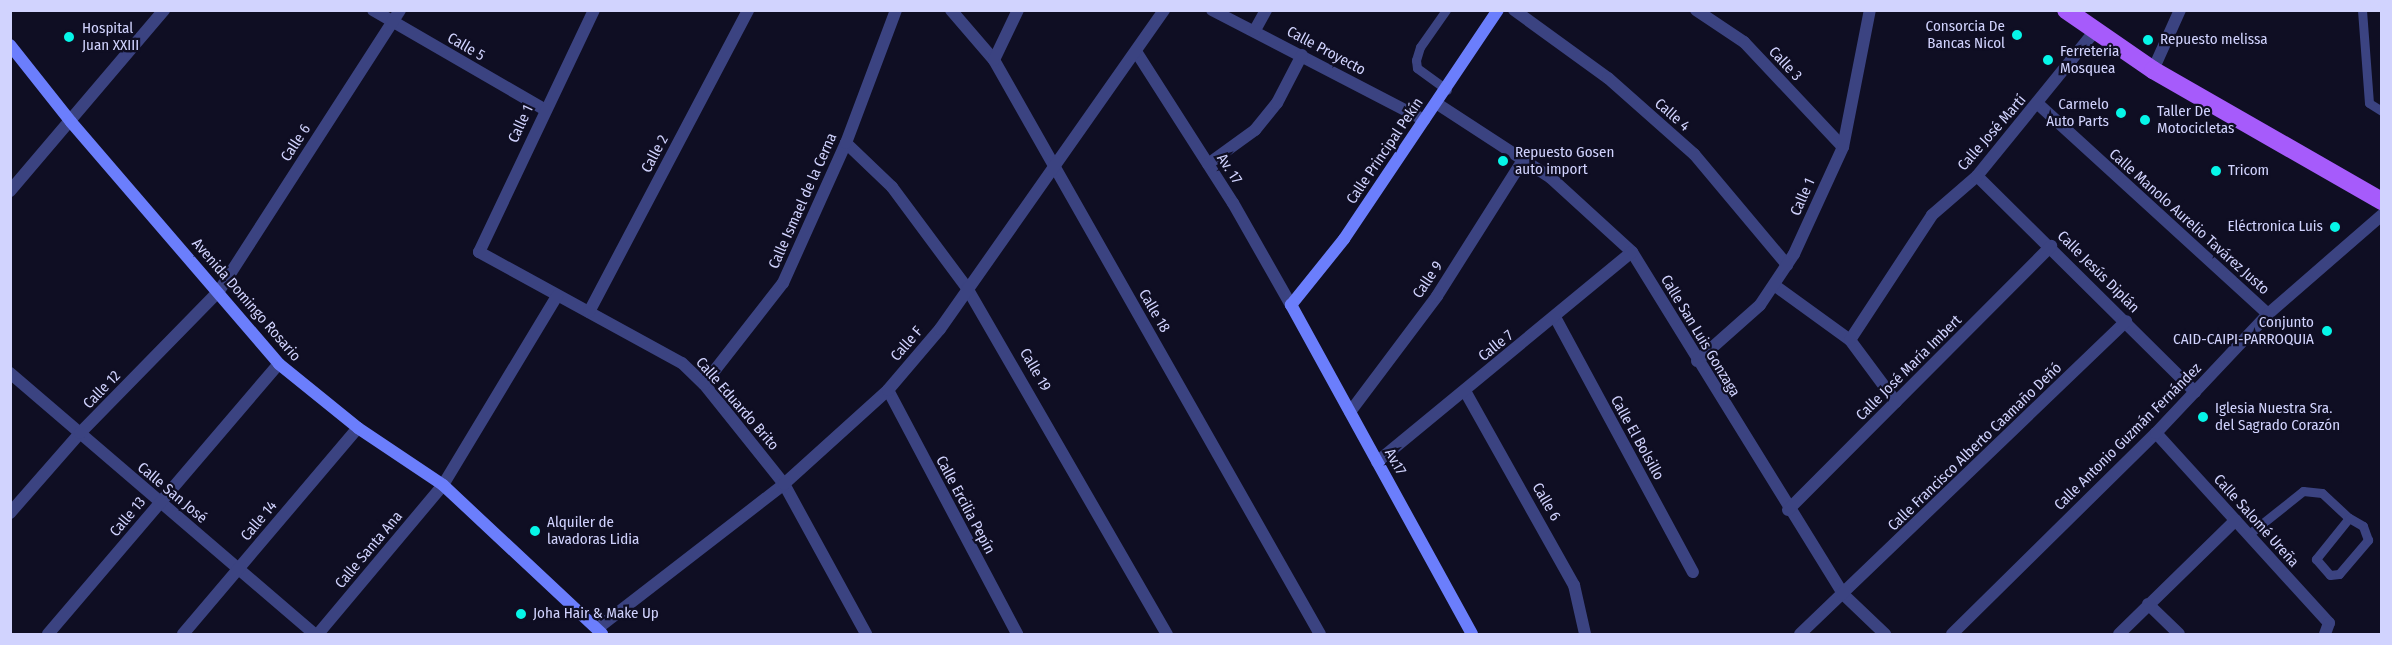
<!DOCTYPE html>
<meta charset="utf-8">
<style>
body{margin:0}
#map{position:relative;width:2392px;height:645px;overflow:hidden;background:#0f0e23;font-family:"Fira Sans Condensed",sans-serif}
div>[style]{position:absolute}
.lane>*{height:9px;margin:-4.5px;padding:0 4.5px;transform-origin:4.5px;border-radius:4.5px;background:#3b4381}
.street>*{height:12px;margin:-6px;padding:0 6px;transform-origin:6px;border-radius:6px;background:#3b4381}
.secondary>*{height:12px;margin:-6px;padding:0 6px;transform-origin:6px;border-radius:6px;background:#6b7efc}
.primary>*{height:18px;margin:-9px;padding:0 9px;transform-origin:9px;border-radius:9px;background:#a65bfb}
.dots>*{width:16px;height:16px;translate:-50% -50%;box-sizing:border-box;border:3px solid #0f0e23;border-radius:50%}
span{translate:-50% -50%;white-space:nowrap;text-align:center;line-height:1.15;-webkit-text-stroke:4.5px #0f0e23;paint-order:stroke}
.poi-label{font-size:15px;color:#d1d3fe}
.right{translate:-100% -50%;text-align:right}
.left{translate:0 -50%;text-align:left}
.street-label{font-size:15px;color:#d1d3fe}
.frame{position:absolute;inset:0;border:12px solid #d1d3fe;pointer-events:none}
</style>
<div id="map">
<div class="lane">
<i style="left:1446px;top:10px;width:45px;rotate:125.1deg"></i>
<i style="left:1420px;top:47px;width:14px;rotate:107deg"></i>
<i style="left:1416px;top:60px;width:8px;rotate:83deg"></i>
<i style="left:1417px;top:68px;width:37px;rotate:36deg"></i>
<i style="left:2362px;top:10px;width:93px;rotate:85.7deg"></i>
<i style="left:2369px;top:103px;width:15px;rotate:32deg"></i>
<i style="left:2249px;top:534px;width:69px;rotate:-38.5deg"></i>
<i style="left:2303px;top:491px;width:19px;rotate:6deg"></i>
<i style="left:2322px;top:493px;width:37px;rotate:43deg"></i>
<i style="left:2349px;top:518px;width:53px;rotate:128.8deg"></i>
<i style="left:2316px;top:559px;width:21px;rotate:49deg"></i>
<i style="left:2330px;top:575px;width:9px;rotate:-6deg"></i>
<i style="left:2339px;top:574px;width:45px;rotate:-49.5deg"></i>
<i style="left:2368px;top:540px;width:15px;rotate:-110deg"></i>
<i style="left:2363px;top:526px;width:16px;rotate:-150deg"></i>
</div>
<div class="street">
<i style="left:373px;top:10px;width:198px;rotate:30.1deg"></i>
<i style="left:594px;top:10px;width:268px;rotate:115.4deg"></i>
<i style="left:479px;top:252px;width:231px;rotate:28.7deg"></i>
<i style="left:682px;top:363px;width:30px;rotate:44deg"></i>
<i style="left:704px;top:384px;width:128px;rotate:51.3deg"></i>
<i style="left:784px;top:484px;width:171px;rotate:61.3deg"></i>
<i style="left:951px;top:10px;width:66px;rotate:49.3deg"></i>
<i style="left:994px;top:60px;width:660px;rotate:60.41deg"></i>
<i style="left:1212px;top:10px;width:239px;rotate:27.4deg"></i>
<i style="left:1514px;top:10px;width:116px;rotate:35.9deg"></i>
<i style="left:1608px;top:78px;width:115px;rotate:41.5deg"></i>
<i style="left:1694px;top:154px;width:145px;rotate:50deg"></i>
<i style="left:1696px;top:10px;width:58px;rotate:33.7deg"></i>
<i style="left:1744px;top:42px;width:144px;rotate:46.7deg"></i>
<i style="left:1255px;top:30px;width:23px;rotate:-61deg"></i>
<i style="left:1137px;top:53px;width:178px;rotate:57.4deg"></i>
<i style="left:1233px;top:203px;width:117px;rotate:60.4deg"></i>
<i style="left:994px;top:60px;width:55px;rotate:-64.4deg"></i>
<i style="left:2153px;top:70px;width:66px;rotate:-65.8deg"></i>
<i style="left:1436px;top:103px;width:137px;rotate:33.1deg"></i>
<i style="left:1551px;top:178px;width:110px;rotate:42.4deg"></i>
<i style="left:1632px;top:252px;width:403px;rotate:58.3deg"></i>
<i style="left:1844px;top:595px;width:57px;rotate:43.6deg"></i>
<i style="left:2037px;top:103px;width:313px;rotate:42.4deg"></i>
<i style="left:846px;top:143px;width:64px;rotate:43.7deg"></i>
<i style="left:892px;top:187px;width:126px;rotate:53.4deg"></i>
<i style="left:967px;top:288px;width:400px;rotate:60deg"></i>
<i style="left:1208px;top:164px;width:58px;rotate:-35.9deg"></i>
<i style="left:1255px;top:130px;width:35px;rotate:-51deg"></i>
<i style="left:1277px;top:103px;width:54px;rotate:-62.5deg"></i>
<i style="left:1977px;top:176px;width:307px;rotate:44.7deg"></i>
<i style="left:10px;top:191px;width:238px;rotate:-49.6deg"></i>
<i style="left:1774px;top:285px;width:94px;rotate:35.9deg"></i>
<i style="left:1850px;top:340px;width:77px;rotate:53.4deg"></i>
<i style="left:589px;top:312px;width:341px;rotate:-62.2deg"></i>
<i style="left:1555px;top:317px;width:290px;rotate:61.6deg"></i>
<i style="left:1850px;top:340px;width:149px;rotate:-56.7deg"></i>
<i style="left:1932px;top:215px;width:60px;rotate:-40.9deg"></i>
<i style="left:1977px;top:176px;width:186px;rotate:-50.9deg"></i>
<i style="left:1697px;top:361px;width:84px;rotate:-41.6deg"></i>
<i style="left:1760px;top:305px;width:61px;rotate:-56.3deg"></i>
<i style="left:1794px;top:254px;width:118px;rotate:-65.4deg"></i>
<i style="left:1843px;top:147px;width:140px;rotate:-78.9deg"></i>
<i style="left:10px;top:373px;width:401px;rotate:40.6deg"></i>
<i style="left:704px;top:384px;width:128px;rotate:-52deg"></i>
<i style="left:783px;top:283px;width:154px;rotate:-65.8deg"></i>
<i style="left:846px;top:143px;width:142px;rotate:-69.4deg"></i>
<i style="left:888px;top:390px;width:276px;rotate:62.1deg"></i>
<i style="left:1465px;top:391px;width:223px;rotate:60.7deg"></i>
<i style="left:1574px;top:585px;width:50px;rotate:77.3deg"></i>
<i style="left:1350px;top:412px;width:145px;rotate:-53.1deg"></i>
<i style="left:1437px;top:296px;width:161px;rotate:-57.7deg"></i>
<i style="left:2156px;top:433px;width:257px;rotate:47.7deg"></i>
<i style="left:2329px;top:623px;width:12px;rotate:110deg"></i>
<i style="left:1377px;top:462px;width:330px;rotate:-39.5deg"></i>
<i style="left:1788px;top:510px;width:373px;rotate:-45.1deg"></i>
<i style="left:10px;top:513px;width:106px;rotate:-48.8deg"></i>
<i style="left:80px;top:433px;width:199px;rotate:-45.6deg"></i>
<i style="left:219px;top:291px;width:334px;rotate:-57.2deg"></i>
<i style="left:2148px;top:604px;width:43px;rotate:44.1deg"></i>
<i style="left:598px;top:628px;width:235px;rotate:-37.7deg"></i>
<i style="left:784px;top:484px;width:140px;rotate:-42.1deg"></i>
<i style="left:888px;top:390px;width:80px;rotate:-49.6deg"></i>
<i style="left:940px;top:329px;width:390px;rotate:-54.9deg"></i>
<i style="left:48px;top:634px;width:355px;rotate:-49.5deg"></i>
<i style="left:183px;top:634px;width:270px;rotate:-49.7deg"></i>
<i style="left:318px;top:634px;width:194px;rotate:-50deg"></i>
<i style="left:443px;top:485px;width:221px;rotate:-58.9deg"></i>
<i style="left:1800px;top:634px;width:452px;rotate:-43.8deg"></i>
<i style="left:1952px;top:634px;width:286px;rotate:-44.6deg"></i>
<i style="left:2156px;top:433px;width:163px;rotate:-46.7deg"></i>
<i style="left:2268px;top:314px;width:151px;rotate:-41deg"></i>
<i style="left:2119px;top:634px;width:163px;rotate:-44.3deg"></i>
</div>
<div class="secondary">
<i style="left:10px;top:45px;width:98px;rotate:51.6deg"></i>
<i style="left:71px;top:122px;width:319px;rotate:49.3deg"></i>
<i style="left:279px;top:364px;width:102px;rotate:39deg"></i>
<i style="left:358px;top:428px;width:102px;rotate:33.8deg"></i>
<i style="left:443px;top:485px;width:218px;rotate:43.1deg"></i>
<i style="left:1472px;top:634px;width:376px;rotate:-118.8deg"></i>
<i style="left:1291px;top:305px;width:85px;rotate:-51.2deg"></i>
<i style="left:1344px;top:239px;width:276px;rotate:-56.1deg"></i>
</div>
<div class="primary">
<i style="left:2066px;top:10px;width:106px;rotate:34.6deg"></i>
<i style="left:2153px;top:70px;width:264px;rotate:29.8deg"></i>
</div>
<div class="dots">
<i style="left:2017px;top:35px;background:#06f6e8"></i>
<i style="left:69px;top:37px;background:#06f6e8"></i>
<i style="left:2148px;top:40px;background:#06f6e8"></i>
<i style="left:2048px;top:60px;background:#06f6e8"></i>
<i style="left:2121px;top:113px;background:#06f6e8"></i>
<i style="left:2145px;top:120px;background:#06f6e8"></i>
<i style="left:1503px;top:161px;background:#06f6e8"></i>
<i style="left:2216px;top:171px;background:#06f6e8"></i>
<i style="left:2335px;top:227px;background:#06f6e8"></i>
<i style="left:2327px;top:331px;background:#06f6e8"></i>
<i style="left:2203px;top:417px;background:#06f6e8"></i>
<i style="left:535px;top:531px;background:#06f6e8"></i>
<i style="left:521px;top:614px;background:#06f6e8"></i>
</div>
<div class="poi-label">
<span class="right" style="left:2005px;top:35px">Consorcia De<br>Bancas Nicol</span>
<span class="left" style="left:82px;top:37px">Hospital<br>Juan XXIII</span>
<span class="left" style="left:2160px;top:40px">Repuesto melissa</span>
<span class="left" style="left:2060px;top:60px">Ferreteria<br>Mosquea</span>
<span class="right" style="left:2109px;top:113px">Carmelo<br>Auto Parts</span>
<span class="left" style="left:2157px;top:120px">Taller De<br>Motocicletas</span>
<span class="left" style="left:1515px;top:161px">Repuesto Gosen<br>auto import</span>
<span class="left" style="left:2228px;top:171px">Tricom</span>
<span class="right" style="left:2323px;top:227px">Eléctronica Luis</span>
<span class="right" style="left:2314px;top:331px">Conjunto<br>CAID-CAIPI-PARROQUIA</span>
<span class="left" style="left:2215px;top:417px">Iglesia Nuestra Sra.<br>del Sagrado Corazón</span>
<span class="left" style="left:547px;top:531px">Alquiler de<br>lavadoras Lidia</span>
<span class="left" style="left:533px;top:614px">Joha Hair &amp; Make Up</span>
</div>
<div class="street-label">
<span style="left:466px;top:47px;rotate:30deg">Calle 5</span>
<span style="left:1326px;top:51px;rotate:28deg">Calle Proyecto</span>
<span style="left:1785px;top:64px;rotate:47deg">Calle 3</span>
<span style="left:1672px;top:115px;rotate:41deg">Calle 4</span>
<span style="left:521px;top:124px;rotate:-65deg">Calle 1</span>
<span style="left:1992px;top:133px;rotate:-49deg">Calle José Martí</span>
<span style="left:296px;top:143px;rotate:-57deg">Calle 6</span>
<span style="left:1385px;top:151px;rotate:-56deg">Calle Principal Pekín</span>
<span style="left:655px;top:154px;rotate:-62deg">Calle 2</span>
<span style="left:1229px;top:169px;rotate:57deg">Av. 17</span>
<span style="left:1803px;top:197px;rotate:-66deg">Calle 1</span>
<span style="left:803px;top:201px;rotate:-66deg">Calle Ismael de la Cerna</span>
<span style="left:2189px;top:222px;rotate:42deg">Calle Manolo Aurelio Tavárez Justo</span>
<span style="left:2098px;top:272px;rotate:45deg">Calle Jesús Diplán</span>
<span style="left:1428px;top:280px;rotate:-56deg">Calle 9</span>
<span style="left:246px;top:300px;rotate:49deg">Avenida Domingo Rosario</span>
<span style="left:1154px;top:311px;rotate:60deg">Calle 18</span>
<span style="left:1700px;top:336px;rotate:59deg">Calle San Luis Gonzaga</span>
<span style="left:907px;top:344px;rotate:-49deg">Calle F</span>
<span style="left:1496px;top:346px;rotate:-39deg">Calle 7</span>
<span style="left:1909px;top:368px;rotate:-45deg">Calle José María Imbert</span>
<span style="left:1035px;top:370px;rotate:60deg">Calle 19</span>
<span style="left:102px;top:390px;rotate:-46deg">Calle 12</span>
<span style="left:737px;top:404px;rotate:49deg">Calle Eduardo Brito</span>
<span style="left:2128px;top:437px;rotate:-45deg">Calle Antonio Guzmán Fernández</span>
<span style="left:1637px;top:438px;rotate:61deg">Calle El Bolsillo</span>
<span style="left:1975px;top:447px;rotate:-44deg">Calle Francisco Alberto Caamaño Deñó</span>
<span style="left:1395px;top:462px;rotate:61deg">Av.17</span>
<span style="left:172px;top:493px;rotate:40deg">Calle San José</span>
<span style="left:1546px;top:502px;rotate:60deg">Calle 6</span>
<span style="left:965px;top:505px;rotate:62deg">Calle Ercilia Pepín</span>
<span style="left:128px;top:517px;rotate:-50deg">Calle 13</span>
<span style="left:259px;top:521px;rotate:-50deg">Calle 14</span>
<span style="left:2256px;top:521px;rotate:48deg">Calle Salomé Ureña</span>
<span style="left:369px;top:550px;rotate:-50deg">Calle Santa Ana</span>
</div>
<div class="frame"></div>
</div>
